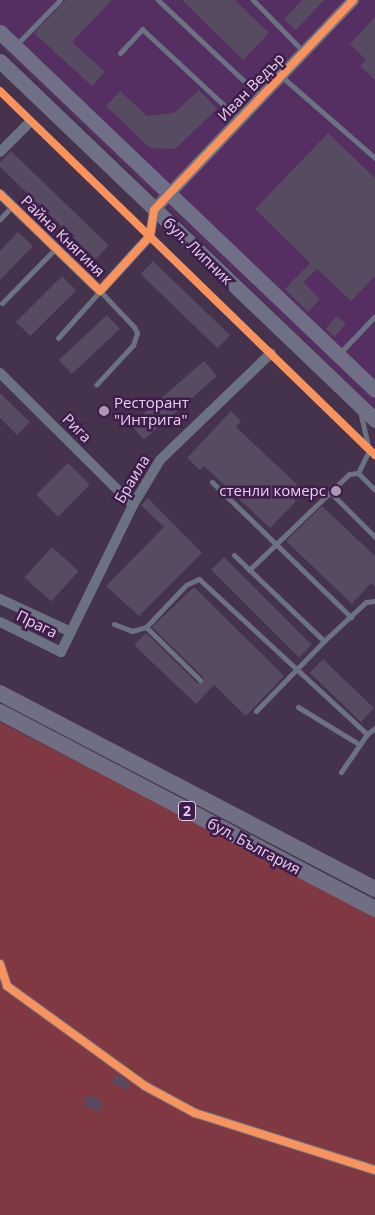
<!DOCTYPE html>
<meta charset="utf-8">
<style>
body{margin:0}
#map{position:relative;width:375px;height:1215px;overflow:hidden;background:#45324c;font-family:"Open Sans",sans-serif}
div>[style]{position:absolute}
.built>*{inset:0;background:#552f62}
.green>*{inset:0;background:#803842}
.building>*{inset:0;background:#564b61;transform-origin:0 0}
.service>*{height:5px;margin:-2.5px;padding:0 2.5px;transform-origin:2.5px;border-radius:2.5px;background:#6b7282}
.minor>*{height:10px;margin:-5px;padding:0 5px;transform-origin:5px;border-radius:5px;background:#6b7282}
.tertiary>*{height:12px;margin:-6px;padding:0 6px;transform-origin:6px;border-radius:6px;background:#6b7282}
.primary>*{height:15px;margin:-7.5px;padding:0 7.5px;transform-origin:7.5px;border-radius:7.5px;background:#6f7086}
.trunk>*{height:16px;margin:-8px;padding:0 8px;transform-origin:8px;border-radius:8px;background:#6f6e82}
.cycleway>*{height:8px;margin:-4px;padding:0 4px;transform-origin:4px;border-radius:4px;background:#f8935d}
.dots>*{width:14px;height:14px;translate:-50% -50%;box-sizing:border-box;border:2px solid #3f1d4b;border-radius:50%}
span{translate:-50% -50%;white-space:nowrap;text-align:center;line-height:1.15;-webkit-text-stroke:5px #3f1d4b;paint-order:stroke}
.shield-label span{padding:1px 4px;background:#3f1d4b;border:1px solid;border-radius:4px;-webkit-text-stroke-width:0}
.shield-label{font-size:14px;color:#e5d0ed;font-weight:700}
.street-label{font-size:15px;color:#e5d0ed}
.poi-label{font-size:15px;color:#e5d0ed}
.left{translate:0 -50%;text-align:left}
.right{translate:-100% -50%;text-align:right}
</style>
<div id="map">
<div class="built">
<i style="clip-path:polygon(0 0,375px 0,375px 409px,0 46px)"></i>
</div>
<div class="green">
<i style="clip-path:polygon(0 722px,375px 915px,375px 1215px,0 1215px)"></i>
</div>
<div class="building">
<i style="clip-path:polygon(66px 0,112px 0,72px 42px,105px 72px,92px 86px,34px 33px)"></i>
<i style="clip-path:polygon(182px 0,235px 0,269px 33px,243px 60px)"></i>
<i style="clip-path:polygon(302px 0,324px 0,296px 30px,284px 19px)"></i>
<i style="clip-path:polygon(375px 17px,375px 80px,360px 66px,366px 60px,350px 44px)"></i>
<i style="clip-path:polygon(199px 90px,217px 109px,175px 149px,150px 148px,106px 106px,120px 91px,147px 116px,174px 113px)"></i>
<i style="clip-path:polygon(328px 133px,375px 178px,375px 276px,351px 301px,317px 269px,303px 282px,320px 299px,308px 312px,285px 289px,310px 263px,255px 209px)"></i>
<i style="left:11px;top:151px;width:136px;height:19px;rotate:44deg"></i>
<i style="clip-path:polygon(18px 232px,33px 246px,0 280px,0 251px)"></i>
<i style="left:153px;top:261px;width:107px;height:18px;rotate:44deg"></i>
<i style="left:62px;top:276px;width:20px;height:65px;rotate:45deg"></i>
<i style="left:107px;top:315px;width:19px;height:66px;rotate:47deg"></i>
<i style="left:337px;top:316px;width:12px;height:17px;rotate:42deg"></i>
<i style="left:204px;top:361px;width:20px;height:97px;rotate:49deg"></i>
<i style="clip-path:polygon(0 393px,30px 422px,17px 435px,0 418px)"></i>
<i style="clip-path:polygon(231px 411px,241px 421px,236px 427px,305px 492px,270px 528px,204px 466px,200px 470px,187px 458px)"></i>
<i style="left:68px;top:463px;width:31px;height:45px;rotate:45deg"></i>
<i style="clip-path:polygon(148px 498px,202px 553px,139px 616px,106px 586px,164px 527px,141px 505px)"></i>
<i style="clip-path:polygon(322px 506px,375px 556px,375px 587px,371px 583px,352px 604px,286px 541px)"></i>
<i style="left:52px;top:547px;width:36px;height:41px;rotate:42deg"></i>
<i style="left:224px;top:557px;width:124px;height:18px;rotate:45deg"></i>
<i style="clip-path:polygon(194px 587px,284px 676px,246px 716px,214px 685px,196px 704px,134px 645px,146px 633px,197px 683px,203px 683px,203px 677px,152px 627px)"></i>
<i style="left:323px;top:659px;width:71px;height:19px;rotate:44deg"></i>
<i style="clip-path:polygon(117px 1074px,130px 1084px,127px 1090px,112px 1082px)"></i>
<i style="clip-path:polygon(89px 1094px,103px 1103px,99px 1112px,84px 1105px)"></i>
</div>
<div class="service">
<i style="left:158px;top:0;width:141px;rotate:43.3deg"></i>
<i style="left:253px;top:0;width:73px;rotate:45.6deg"></i>
<i style="left:15px;top:46px;width:64px;rotate:-45.6deg"></i>
<i style="left:120px;top:53px;width:33px;rotate:-47deg"></i>
<i style="left:142px;top:29px;width:132px;rotate:42.9deg"></i>
<i style="left:281px;top:76px;width:125px;rotate:41.1deg"></i>
<i style="left:0;top:91px;width:523px;rotate:44.15deg"></i>
<i style="left:0;top:219px;width:18px;rotate:-47deg"></i>
<i style="left:2px;top:303px;width:76px;rotate:-45.5deg"></i>
<i style="left:58px;top:338px;width:63px;rotate:-48.2deg"></i>
<i style="left:100px;top:291px;width:50px;rotate:46.6deg"></i>
<i style="left:134px;top:327px;width:7px;rotate:63deg"></i>
<i style="left:137px;top:333px;width:13px;rotate:108deg"></i>
<i style="left:133px;top:345px;width:54px;rotate:132.8deg"></i>
<i style="left:339px;top:354px;width:52px;rotate:-46.5deg"></i>
<i style="left:358px;top:473px;width:25px;rotate:-64deg"></i>
<i style="left:369px;top:450px;width:39px;rotate:-103deg"></i>
<i style="left:212px;top:482px;width:194px;rotate:44.2deg"></i>
<i style="left:330px;top:492px;width:64px;rotate:45deg"></i>
<i style="left:234px;top:555px;width:124px;rotate:43.7deg"></i>
<i style="left:249px;top:570px;width:139px;rotate:-43.8deg"></i>
<i style="left:349px;top:474px;width:9px;rotate:-6deg"></i>
<i style="left:358px;top:473px;width:24px;rotate:45deg"></i>
<i style="left:114px;top:624px;width:19px;rotate:21deg"></i>
<i style="left:132px;top:631px;width:15px;rotate:-16deg"></i>
<i style="left:146px;top:627px;width:58px;rotate:-46.4deg"></i>
<i style="left:186px;top:585px;width:14px;rotate:-25deg"></i>
<i style="left:199px;top:579px;width:229px;rotate:42.7deg"></i>
<i style="left:367px;top:734px;width:10px;rotate:-37deg"></i>
<i style="left:146px;top:627px;width:76px;rotate:44.5deg"></i>
<i style="left:298px;top:707px;width:69px;rotate:31.4deg"></i>
<i style="left:256px;top:711px;width:98px;rotate:-45.8deg"></i>
<i style="left:324px;top:641px;width:57px;rotate:-42.9deg"></i>
<i style="left:366px;top:602px;width:8px;rotate:-7deg"></i>
<i style="left:341px;top:772px;width:46px;rotate:-55.6deg"></i>
</div>
<div class="minor">
<i style="left:0;top:152px;width:42px;rotate:-45deg"></i>
<i style="left:0;top:194px;width:139px;rotate:44.1deg"></i>
<i style="left:100px;top:291px;width:74px;rotate:-47.7deg"></i>
<i style="left:150px;top:236px;width:26px;rotate:-81deg"></i>
<i style="left:0;top:373px;width:187px;rotate:44.8deg"></i>
<i style="left:0;top:599px;width:78px;rotate:24.9deg"></i>
<i style="left:0;top:622px;width:68px;rotate:26.2deg"></i>
<i style="left:61px;top:652px;width:164px;rotate:-63.9deg"></i>
<i style="left:133px;top:505px;width:52px;rotate:-59deg"></i>
<i style="left:160px;top:460px;width:154px;rotate:-43.9deg"></i>
<i style="left:0;top:964px;width:23px;rotate:72deg"></i>
<i style="left:7px;top:986px;width:170px;rotate:35.9deg"></i>
<i style="left:145px;top:1086px;width:57px;rotate:28.4deg"></i>
<i style="left:195px;top:1113px;width:189px;rotate:17.6deg"></i>
</div>
<div class="tertiary">
<i style="left:154px;top:210px;width:289px;rotate:-46.5deg"></i>
</div>
<div class="primary">
<i style="left:0;top:32px;width:518px;rotate:43.67deg"></i>
<i style="left:0;top:61px;width:519px;rotate:43.75deg"></i>
</div>
<div class="trunk">
<i style="left:0;top:693px;width:423px;rotate:27.6deg"></i>
<i style="left:0;top:712px;width:424px;rotate:27.7deg"></i>
</div>
<div class="cycleway">
<i style="left:0;top:91px;width:523px;rotate:44.15deg"></i>
<i style="left:0;top:194px;width:139px;rotate:44.1deg"></i>
<i style="left:100px;top:291px;width:74px;rotate:-47.7deg"></i>
<i style="left:150px;top:236px;width:26px;rotate:-81deg"></i>
<i style="left:154px;top:210px;width:289px;rotate:-46.5deg"></i>
<i style="left:0;top:964px;width:23px;rotate:72deg"></i>
<i style="left:7px;top:986px;width:170px;rotate:35.9deg"></i>
<i style="left:145px;top:1086px;width:57px;rotate:28.4deg"></i>
<i style="left:195px;top:1113px;width:189px;rotate:17.6deg"></i>
</div>
<div class="dots">
<i style="left:104px;top:411px;background:#ad99b5"></i>
<i style="left:336px;top:491px;background:#ad99b5"></i>
</div>
<div class="shield-label">
<span style="left:187px;top:811px">2</span>
</div>
<div class="street-label">
<span style="left:251px;top:87px;rotate:-46deg">Иван Ведър</span>
<span style="left:63px;top:236px;rotate:44deg">Райна Княгиня</span>
<span style="left:198px;top:251px;rotate:44deg">бул. Липник</span>
<span style="left:77px;top:428px;rotate:45deg">Рига</span>
<span style="left:132px;top:479px;rotate:-59deg">Браила</span>
<span style="left:37px;top:624px;rotate:26deg">Прага</span>
<span style="left:254px;top:846px;rotate:28deg">бул. България</span>
</div>
<div class="poi-label">
<span class="left" style="left:114px;top:411px">Ресторант<br>"Интрига"</span>
<span class="right" style="left:326px;top:491px">стенли комерс</span>
</div>
</div>
